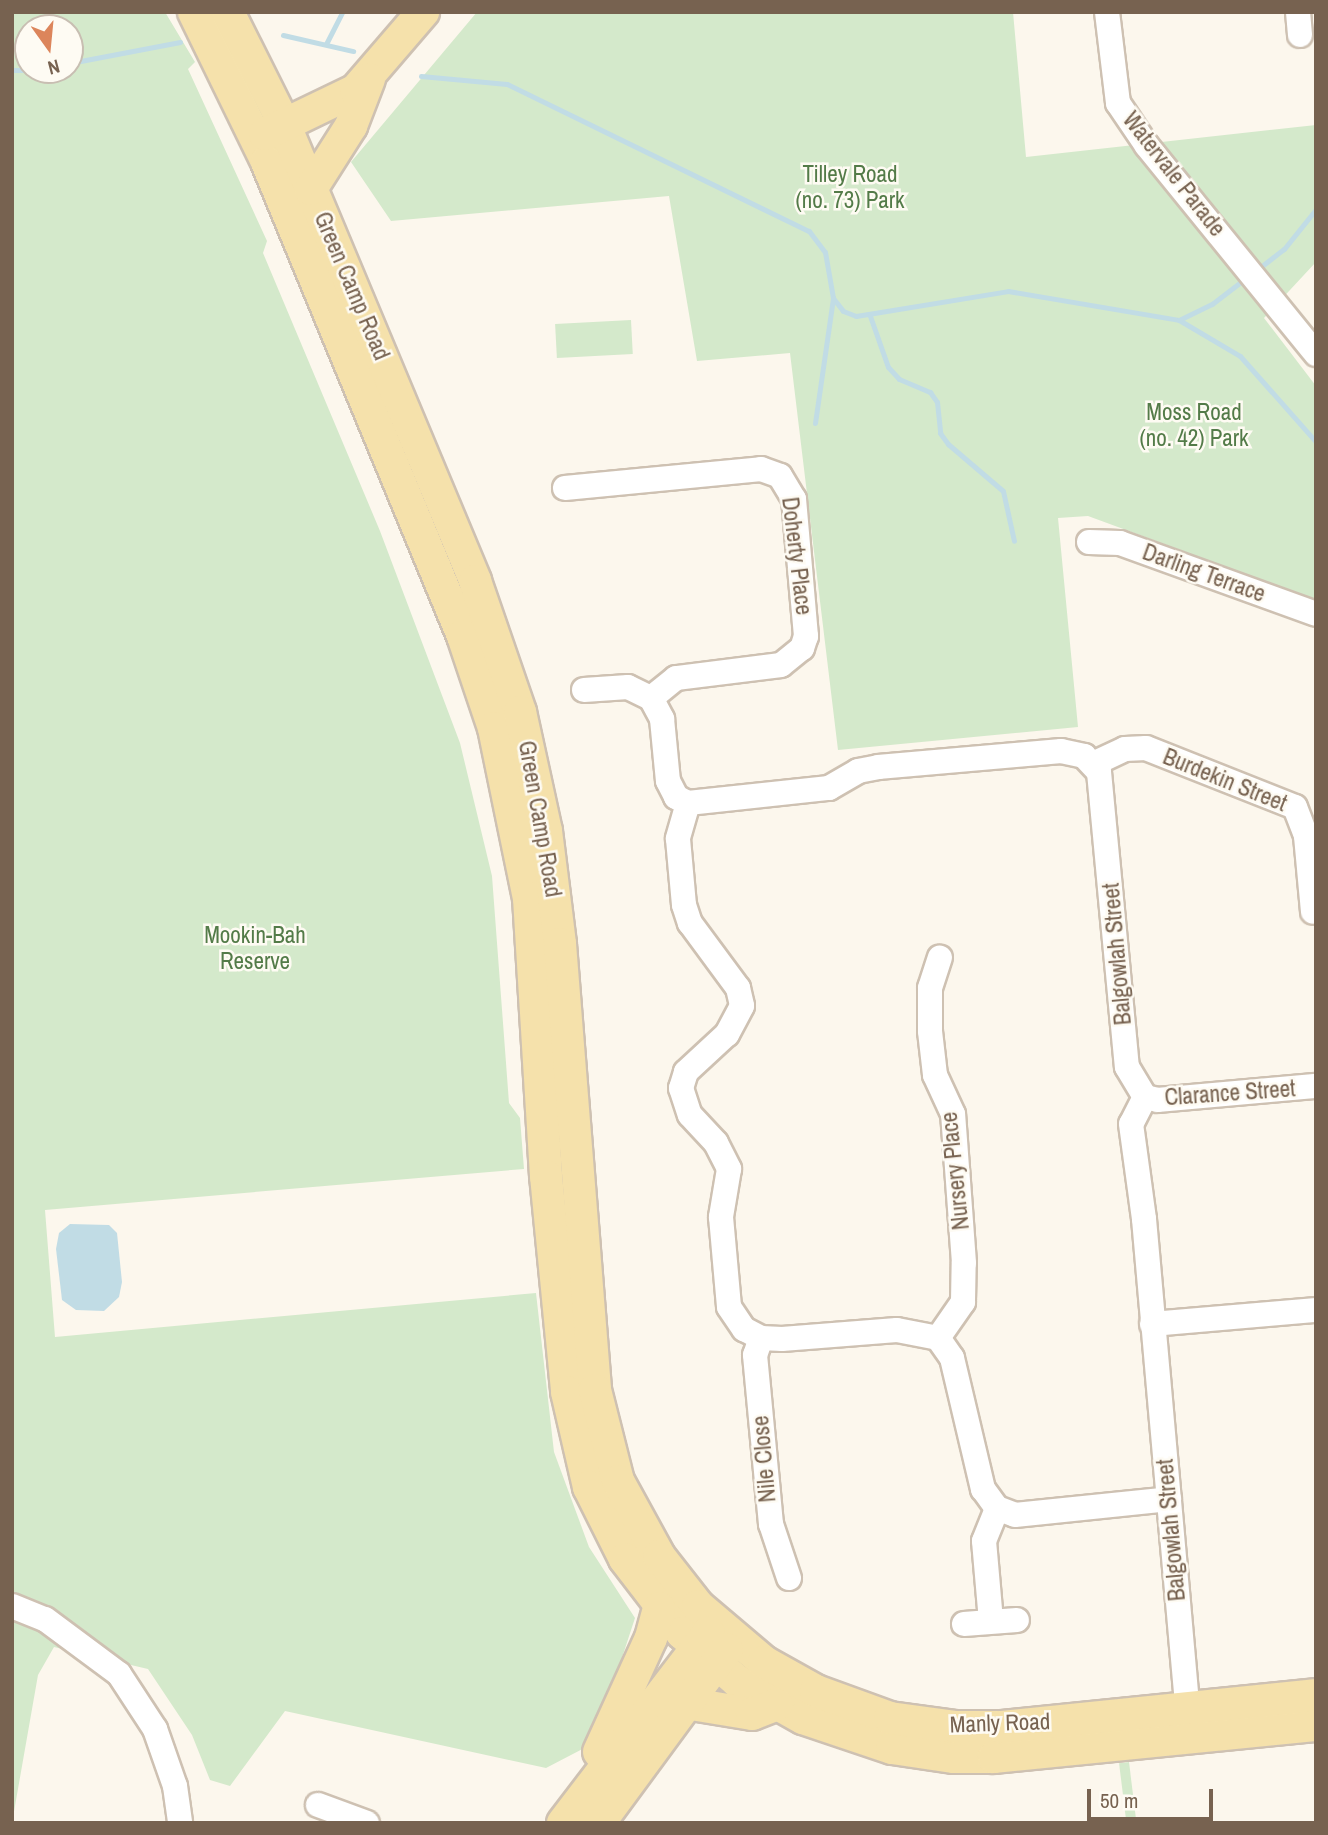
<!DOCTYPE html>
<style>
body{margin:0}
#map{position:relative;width:1328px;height:1835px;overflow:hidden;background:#fcf7ed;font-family:"Archivo Narrow",sans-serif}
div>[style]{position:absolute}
.green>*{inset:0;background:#d4e9cb;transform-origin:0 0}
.water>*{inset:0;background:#c1dce5}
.stream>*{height:5px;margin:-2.5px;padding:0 2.5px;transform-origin:2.5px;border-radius:2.5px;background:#c1dce5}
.roads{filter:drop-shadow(2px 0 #cec1b2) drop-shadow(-2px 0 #cec1b2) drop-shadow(0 2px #cec1b2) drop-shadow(0 -2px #cec1b2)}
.minor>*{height:24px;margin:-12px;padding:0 12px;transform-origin:12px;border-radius:12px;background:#fff}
.major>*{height:32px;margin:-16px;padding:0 16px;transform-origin:16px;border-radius:16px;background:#f5e1ab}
span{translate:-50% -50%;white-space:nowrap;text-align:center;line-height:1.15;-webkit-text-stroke:5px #fefbf3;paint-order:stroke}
.park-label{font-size:23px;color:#537b48}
.street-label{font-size:23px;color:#776250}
.frame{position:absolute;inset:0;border:14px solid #776250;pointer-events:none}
.north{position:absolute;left:14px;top:14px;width:70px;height:70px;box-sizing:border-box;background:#fefbf3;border:2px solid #c8beb2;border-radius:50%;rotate:165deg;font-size:19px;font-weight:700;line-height:28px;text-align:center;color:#776250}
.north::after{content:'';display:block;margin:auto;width:24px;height:32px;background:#dc855b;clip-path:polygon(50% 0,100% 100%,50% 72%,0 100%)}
.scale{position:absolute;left:1087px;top:1789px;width:126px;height:32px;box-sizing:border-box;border:4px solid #776250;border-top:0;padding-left:9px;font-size:21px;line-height:24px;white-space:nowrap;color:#776250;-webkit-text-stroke:5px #fefbf3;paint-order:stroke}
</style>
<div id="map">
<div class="green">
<i style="clip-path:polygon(evenodd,12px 12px,165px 12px,195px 62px,188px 69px,267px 241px,263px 253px,380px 531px,460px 743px,492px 876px,509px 1103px,520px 1118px,524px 1169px,45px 1210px,55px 1337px,536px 1293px,554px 1452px,589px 1547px,635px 1618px,594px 1743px,546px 1768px,285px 1711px,230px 1786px,210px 1780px,192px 1735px,148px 1669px,54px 1647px,38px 1675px,12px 1823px,12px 12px,28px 28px,70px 28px,70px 70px,28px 70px,28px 28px)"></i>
<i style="clip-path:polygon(477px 12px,1013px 12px,1026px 157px,1316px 125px,1316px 262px,1264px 318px,1316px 386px,1316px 600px,1088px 516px,1058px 518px,1078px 727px,838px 750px,790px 353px,697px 361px,669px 196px,391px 221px,351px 162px)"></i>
<i style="left:631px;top:320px;width:34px;height:76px;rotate:87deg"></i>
<i style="left:1129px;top:1762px;width:61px;height:10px;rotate:83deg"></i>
</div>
<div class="water">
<i style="clip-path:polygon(70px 1224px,109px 1225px,117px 1233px,122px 1282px,119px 1297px,104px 1311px,76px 1310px,62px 1300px,56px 1249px,59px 1233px)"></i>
</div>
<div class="stream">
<i style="left:283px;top:35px;width:72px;rotate:12.9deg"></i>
<i style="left:326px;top:44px;width:36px;rotate:-63deg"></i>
<i style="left:70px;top:63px;width:112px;rotate:-10.8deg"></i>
<i style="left:12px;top:70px;width:24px"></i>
<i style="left:421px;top:76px;width:86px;rotate:5.3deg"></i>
<i style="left:507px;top:84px;width:336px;rotate:26deg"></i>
<i style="left:809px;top:231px;width:26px;rotate:53deg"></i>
<i style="left:825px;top:252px;width:47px;rotate:80.1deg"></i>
<i style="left:833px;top:298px;width:16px;rotate:52deg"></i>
<i style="left:843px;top:311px;width:14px;rotate:21deg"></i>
<i style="left:856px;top:316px;width:154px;rotate:-9.3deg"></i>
<i style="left:1008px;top:291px;width:173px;rotate:9.6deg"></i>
<i style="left:1179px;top:320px;width:71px;rotate:30.5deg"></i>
<i style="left:1240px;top:356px;width:115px;rotate:48.5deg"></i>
<i style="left:1258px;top:269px;width:33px;rotate:-38deg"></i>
<i style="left:1284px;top:249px;width:51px;rotate:-51.3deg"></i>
<i style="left:870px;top:316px;width:54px;rotate:70.6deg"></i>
<i style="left:888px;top:367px;width:16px;rotate:47deg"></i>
<i style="left:899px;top:379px;width:34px;rotate:23deg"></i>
<i style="left:930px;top:392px;width:12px;rotate:55deg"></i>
<i style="left:937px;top:402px;width:31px;rotate:84deg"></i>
<i style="left:940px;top:433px;width:14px;rotate:54deg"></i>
<i style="left:948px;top:444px;width:72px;rotate:40.5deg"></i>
<i style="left:1003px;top:491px;width:51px;rotate:77.6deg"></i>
<i style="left:1179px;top:320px;width:37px;rotate:-26deg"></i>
<i style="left:1212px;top:304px;width:44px;rotate:-37.6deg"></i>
<i style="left:815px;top:423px;width:126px;rotate:-81.8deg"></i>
</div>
<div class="roads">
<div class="minor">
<i style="left:1107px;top:12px;width:92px;rotate:83.1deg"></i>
<i style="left:1118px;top:103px;width:52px;rotate:56deg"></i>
<i style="left:1147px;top:146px;width:268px;rotate:50.9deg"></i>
<i style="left:1298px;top:12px;width:23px;rotate:85deg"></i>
<i style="left:565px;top:488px;width:197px;rotate:-5.5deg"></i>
<i style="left:761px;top:469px;width:20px;rotate:20deg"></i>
<i style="left:780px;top:476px;width:27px;rotate:59deg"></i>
<i style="left:794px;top:499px;width:138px;rotate:85deg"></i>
<i style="left:806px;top:636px;width:13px;rotate:108deg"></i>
<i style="left:802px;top:648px;width:27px;rotate:141deg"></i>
<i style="left:781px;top:665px;width:106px;rotate:172.9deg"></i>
<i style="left:676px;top:678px;width:32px;rotate:141deg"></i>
<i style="left:1089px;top:542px;width:31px;rotate:2deg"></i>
<i style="left:1120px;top:543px;width:208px;rotate:19.9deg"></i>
<i style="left:584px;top:690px;width:44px;rotate:-3.9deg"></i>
<i style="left:628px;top:687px;width:25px;rotate:26deg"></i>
<i style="left:651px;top:698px;width:24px;rotate:62deg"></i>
<i style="left:662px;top:719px;width:62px;rotate:84.5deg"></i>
<i style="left:668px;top:781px;width:18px;rotate:63deg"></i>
<i style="left:676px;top:797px;width:13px;rotate:27deg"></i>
<i style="left:688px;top:803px;width:142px;rotate:-6.1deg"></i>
<i style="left:829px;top:788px;width:34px;rotate:-30deg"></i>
<i style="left:858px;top:771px;width:20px;rotate:-11deg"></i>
<i style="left:878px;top:767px;width:184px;rotate:-5deg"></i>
<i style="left:1061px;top:751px;width:24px;rotate:12deg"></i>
<i style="left:1084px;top:756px;width:22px;rotate:47deg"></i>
<i style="left:1099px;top:772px;width:296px;rotate:84.6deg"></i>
<i style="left:1127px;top:1067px;width:35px;rotate:59deg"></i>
<i style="left:1145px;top:1097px;width:30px;rotate:117deg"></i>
<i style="left:1131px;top:1124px;width:96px;rotate:82.2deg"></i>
<i style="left:1144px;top:1219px;width:509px;rotate:84.93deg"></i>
<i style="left:1093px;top:764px;width:35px;rotate:-25deg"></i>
<i style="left:1125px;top:749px;width:21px;rotate:-3deg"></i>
<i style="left:1146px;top:748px;width:160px;rotate:21.6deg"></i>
<i style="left:1295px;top:807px;width:31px;rotate:69deg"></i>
<i style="left:1306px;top:836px;width:76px;rotate:84.7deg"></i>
<i style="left:688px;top:803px;width:37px;rotate:106deg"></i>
<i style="left:678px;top:839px;width:66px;rotate:84.8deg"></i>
<i style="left:684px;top:905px;width:19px;rotate:72deg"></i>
<i style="left:690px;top:923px;width:81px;rotate:53.6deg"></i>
<i style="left:738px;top:988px;width:18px;rotate:77deg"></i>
<i style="left:742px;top:1006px;width:32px;rotate:118deg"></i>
<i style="left:727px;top:1034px;width:56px;rotate:137.2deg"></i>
<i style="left:686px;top:1072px;width:17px;rotate:107deg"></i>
<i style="left:681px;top:1088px;width:28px;rotate:72deg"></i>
<i style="left:690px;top:1115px;width:38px;rotate:47deg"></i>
<i style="left:716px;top:1143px;width:29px;rotate:63deg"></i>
<i style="left:729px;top:1169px;width:49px;rotate:99.5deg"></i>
<i style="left:721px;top:1217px;width:90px;rotate:84.9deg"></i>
<i style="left:729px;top:1307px;width:27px;rotate:56deg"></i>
<i style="left:744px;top:1329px;width:19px;rotate:28deg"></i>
<i style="left:761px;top:1338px;width:21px;rotate:3deg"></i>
<i style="left:782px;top:1339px;width:115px;rotate:-4.5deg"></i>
<i style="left:897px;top:1330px;width:42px;rotate:11deg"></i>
<i style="left:938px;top:1338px;width:24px;rotate:55deg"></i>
<i style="left:952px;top:1358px;width:135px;rotate:76.7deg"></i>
<i style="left:983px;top:1489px;width:24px;rotate:54deg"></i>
<i style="left:997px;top:1508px;width:19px;rotate:21deg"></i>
<i style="left:1015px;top:1515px;width:155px;rotate:-5.9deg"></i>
<i style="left:1145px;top:1097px;width:13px;rotate:13deg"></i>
<i style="left:1158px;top:1100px;width:159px;rotate:-5.1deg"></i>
<i style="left:1152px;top:1324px;width:165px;rotate:-4.9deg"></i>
<i style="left:761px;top:1338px;width:18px;rotate:109deg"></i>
<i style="left:755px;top:1355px;width:170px;rotate:84.6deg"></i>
<i style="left:771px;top:1524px;width:57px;rotate:71.6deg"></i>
<i style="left:938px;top:1338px;width:44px;rotate:-55.2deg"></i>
<i style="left:963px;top:1302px;width:39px;rotate:-89deg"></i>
<i style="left:964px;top:1263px;width:149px;rotate:-94.2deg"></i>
<i style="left:953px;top:1114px;width:43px;rotate:-114.8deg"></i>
<i style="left:935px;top:1075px;width:44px;rotate:-96.5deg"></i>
<i style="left:930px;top:1031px;width:43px;rotate:-90deg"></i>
<i style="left:930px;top:988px;width:32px;rotate:-72deg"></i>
<i style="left:12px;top:1606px;width:35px;rotate:22deg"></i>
<i style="left:45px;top:1619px;width:92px;rotate:36.6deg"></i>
<i style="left:119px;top:1674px;width:66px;rotate:56.8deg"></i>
<i style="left:155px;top:1729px;width:60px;rotate:70.7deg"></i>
<i style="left:175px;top:1786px;width:37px;rotate:82deg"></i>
<i style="left:991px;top:1621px;width:80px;rotate:-95deg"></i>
<i style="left:984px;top:1541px;width:35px;rotate:-68deg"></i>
<i style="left:964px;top:1624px;width:53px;rotate:-4.3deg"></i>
<i style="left:318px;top:1805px;width:52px;rotate:20.2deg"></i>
</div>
<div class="major">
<i style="left:194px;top:12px;width:167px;rotate:64deg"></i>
<i style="left:267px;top:162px;width:513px;rotate:67.53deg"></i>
<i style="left:463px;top:636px;width:97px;rotate:71.4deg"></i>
<i style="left:494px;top:728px;width:174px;rotate:78.4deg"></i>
<i style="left:529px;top:898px;width:279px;rotate:86.5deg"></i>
<i style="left:546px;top:1176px;width:217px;rotate:84.4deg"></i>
<i style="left:567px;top:1392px;width:98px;rotate:77deg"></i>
<i style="left:589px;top:1487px;width:80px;rotate:63.4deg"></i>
<i style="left:625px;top:1559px;width:93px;rotate:52.4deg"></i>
<i style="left:682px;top:1633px;width:73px;rotate:41.1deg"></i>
<i style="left:737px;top:1681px;width:76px;rotate:29.3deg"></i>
<i style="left:803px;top:1718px;width:94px;rotate:18.6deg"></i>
<i style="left:892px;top:1748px;width:63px;rotate:8.3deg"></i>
<i style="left:954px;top:1757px;width:40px"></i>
<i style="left:994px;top:1757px;width:324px;rotate:-5.7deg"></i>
<i style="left:228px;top:12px;width:127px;rotate:63.4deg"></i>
<i style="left:285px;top:126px;width:493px;rotate:67.3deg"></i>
<i style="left:475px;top:581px;width:139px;rotate:71deg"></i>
<i style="left:520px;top:712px;width:122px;rotate:77.7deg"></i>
<i style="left:546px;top:831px;width:114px;rotate:82.9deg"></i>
<i style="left:560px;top:944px;width:447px;rotate:85.5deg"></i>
<i style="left:595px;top:1390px;width:94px;rotate:75.8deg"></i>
<i style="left:618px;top:1481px;width:85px;rotate:61.3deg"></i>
<i style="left:659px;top:1556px;width:63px;rotate:52deg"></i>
<i style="left:698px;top:1606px;width:87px;rotate:40.3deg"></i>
<i style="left:764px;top:1662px;width:60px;rotate:29.1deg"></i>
<i style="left:816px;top:1691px;width:79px;rotate:20deg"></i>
<i style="left:890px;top:1718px;width:67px;rotate:7.8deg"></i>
<i style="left:956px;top:1727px;width:45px"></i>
<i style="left:1001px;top:1727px;width:317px;rotate:-5.8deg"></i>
<i style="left:265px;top:134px;width:101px;rotate:-25.8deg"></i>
<i style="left:356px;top:90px;width:103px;rotate:-49.3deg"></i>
<i style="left:311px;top:189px;width:75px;rotate:-57.6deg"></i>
<i style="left:351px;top:126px;width:50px;rotate:-69deg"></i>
<i style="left:685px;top:1703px;width:68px;rotate:9.3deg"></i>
<i style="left:752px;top:1714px;width:26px;rotate:-21deg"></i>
<i style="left:599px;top:1752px;width:125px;rotate:-65.5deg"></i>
<i style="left:651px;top:1638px;width:31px;rotate:-75deg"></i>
<i style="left:563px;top:1823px;width:240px;rotate:-52.6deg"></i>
<i style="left:599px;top:1823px;width:216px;rotate:-53.7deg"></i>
</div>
</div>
<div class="park-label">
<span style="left:850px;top:187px">Tilley Road<br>(no. 73) Park</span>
<span style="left:1194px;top:425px">Moss Road<br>(no. 42) Park</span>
<span style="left:255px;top:948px">Mookin-Bah<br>Reserve</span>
</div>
<div class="street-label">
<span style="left:1174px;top:174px;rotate:52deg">Watervale Parade</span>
<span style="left:352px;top:286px;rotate:67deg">Green Camp Road</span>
<span style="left:797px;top:556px;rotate:83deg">Doherty Place</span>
<span style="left:1204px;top:573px;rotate:20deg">Darling Terrace</span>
<span style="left:1225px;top:780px;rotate:22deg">Burdekin Street</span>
<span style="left:540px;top:819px;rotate:80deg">Green Camp Road</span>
<span style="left:1117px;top:954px;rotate:-95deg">Balgowlah Street</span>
<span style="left:1230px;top:1093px;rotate:-4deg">Clarance Street</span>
<span style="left:955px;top:1171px;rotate:-96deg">Nursery Place</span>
<span style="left:764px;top:1459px;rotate:-95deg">Nile Close</span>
<span style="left:1171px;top:1530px;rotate:-95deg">Balgowlah Street</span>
<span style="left:1000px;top:1723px;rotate:-2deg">Manly Road</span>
</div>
<div class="frame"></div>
<div class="north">N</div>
<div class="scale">50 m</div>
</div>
